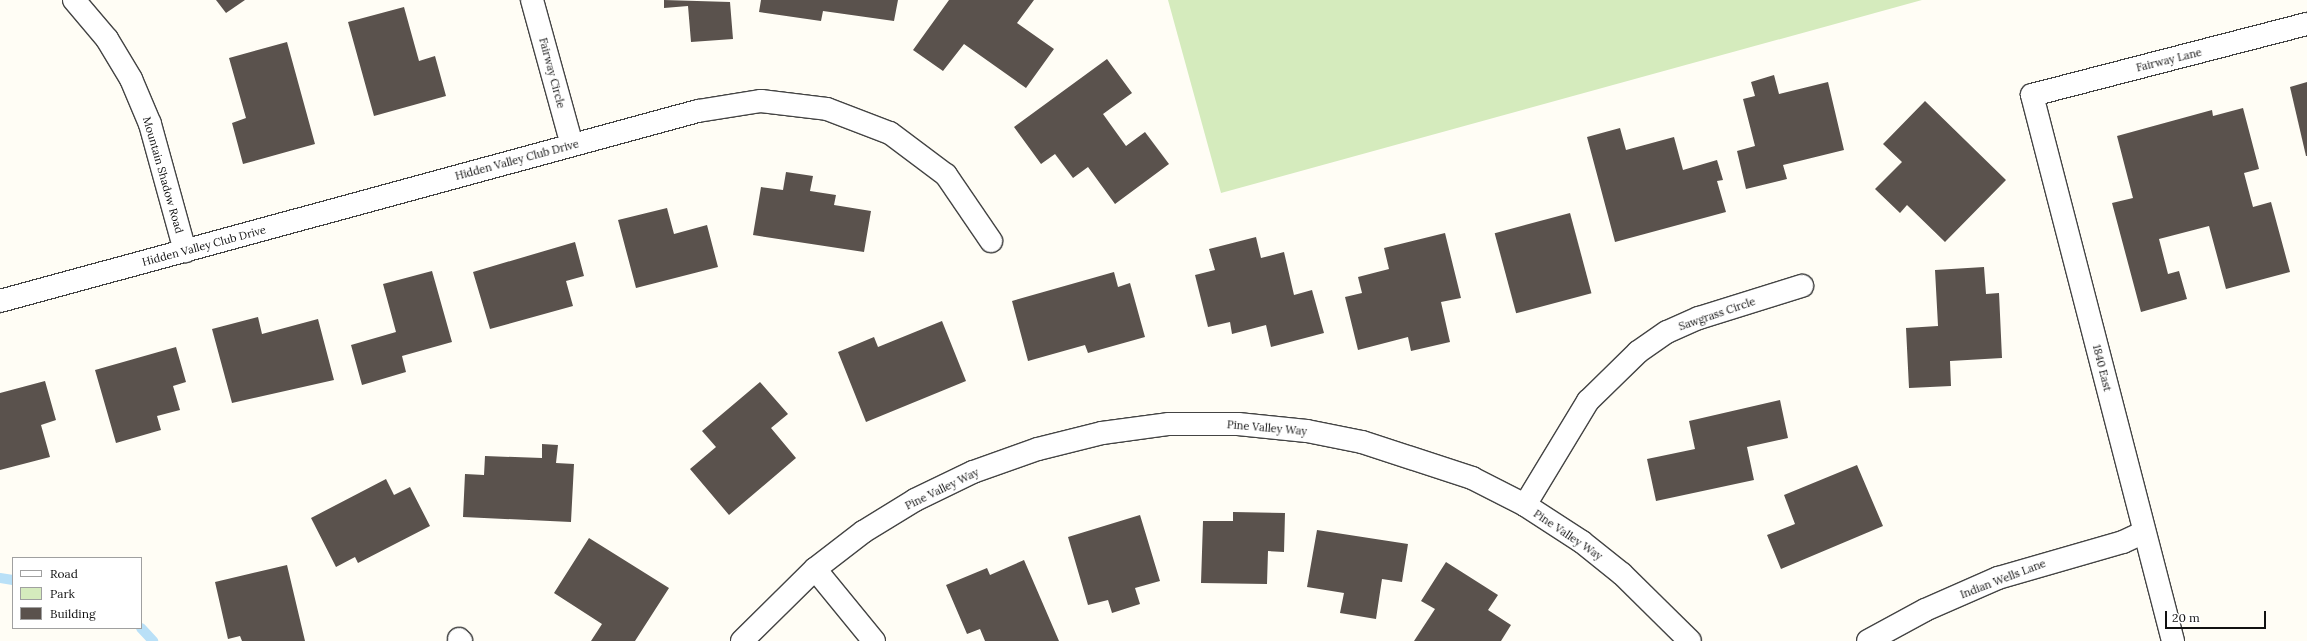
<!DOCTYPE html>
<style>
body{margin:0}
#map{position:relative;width:2307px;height:641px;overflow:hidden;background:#fffdf5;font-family:Lora,serif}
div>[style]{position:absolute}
.green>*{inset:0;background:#d5ebbd}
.stream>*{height:10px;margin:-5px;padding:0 5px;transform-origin:5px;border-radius:5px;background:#b9e0f7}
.building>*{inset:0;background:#5a524d;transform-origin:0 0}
.roads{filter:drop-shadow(1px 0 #444) drop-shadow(-1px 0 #444) drop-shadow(0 1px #444) drop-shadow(0 -1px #444)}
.minor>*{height:22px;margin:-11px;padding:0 11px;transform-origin:11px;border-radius:11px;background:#fff}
span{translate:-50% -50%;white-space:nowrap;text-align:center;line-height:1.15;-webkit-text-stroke:4px #fff;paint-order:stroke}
.street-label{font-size:11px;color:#111}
.legend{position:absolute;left:12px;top:557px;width:130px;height:72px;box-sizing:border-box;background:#fff;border:1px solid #a0a0a0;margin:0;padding:5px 7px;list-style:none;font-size:12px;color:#111}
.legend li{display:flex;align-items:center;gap:8px;height:20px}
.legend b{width:20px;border:1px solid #a0a0a0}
.scale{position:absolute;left:2165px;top:611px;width:101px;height:18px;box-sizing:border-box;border:2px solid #111;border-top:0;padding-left:5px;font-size:12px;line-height:14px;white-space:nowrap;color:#111;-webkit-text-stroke:3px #fff;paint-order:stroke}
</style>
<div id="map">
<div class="green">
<i style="clip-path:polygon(1168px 0,1922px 0,1221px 193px)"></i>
</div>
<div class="stream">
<i style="left:0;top:578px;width:13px;rotate:9deg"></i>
<i style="left:141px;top:628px;width:18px;rotate:47deg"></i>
</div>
<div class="building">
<i style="clip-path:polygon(216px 0,245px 0,226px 13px)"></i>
<i style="clip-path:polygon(664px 0,730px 2px,733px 39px,691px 42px,688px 6px,664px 8px)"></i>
<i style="clip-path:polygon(761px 0,898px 0,894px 21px,823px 11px,821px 21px,759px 12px)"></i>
<i style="clip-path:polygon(949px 0,1034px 0,1017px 23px,1054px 49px,1026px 88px,964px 44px,943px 71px,913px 50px)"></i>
<i style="clip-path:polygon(404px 7px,419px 61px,435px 56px,446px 96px,374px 116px,348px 22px)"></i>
<i style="clip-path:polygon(287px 42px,315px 144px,243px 164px,232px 123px,246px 118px,229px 58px)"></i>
<i style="clip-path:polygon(1107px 59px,1132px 93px,1103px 114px,1126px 146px,1145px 132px,1169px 164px,1115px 204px,1088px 167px,1073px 178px,1055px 154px,1041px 164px,1014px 127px)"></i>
<i style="clip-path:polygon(1774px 75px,1779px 94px,1828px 82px,1844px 150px,1783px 165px,1787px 179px,1746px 189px,1737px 151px,1755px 146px,1743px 99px,1755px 96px,1751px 82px)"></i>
<i style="clip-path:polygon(2307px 82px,2307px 156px,2306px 156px,2290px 87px)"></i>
<i style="clip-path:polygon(1925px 101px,2006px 180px,1945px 242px,1907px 205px,1900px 213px,1875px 189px,1902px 162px,1883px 144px)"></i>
<i style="clip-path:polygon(2243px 108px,2259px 169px,2244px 173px,2253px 207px,2271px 202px,2290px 272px,2226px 289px,2209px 226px,2159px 239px,2168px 274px,2179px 271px,2187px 299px,2141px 312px,2112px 203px,2133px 198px,2117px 136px,2212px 110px,2213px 116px)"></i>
<i style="clip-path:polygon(1620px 128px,1626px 150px,1674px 137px,1683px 170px,1717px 160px,1723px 180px,1717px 181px,1726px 212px,1615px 242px,1587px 137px)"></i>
<i style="clip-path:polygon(786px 172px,813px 176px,810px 191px,836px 195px,834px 205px,871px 211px,864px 252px,753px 235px,761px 187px,783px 190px)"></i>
<i style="clip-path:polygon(667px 208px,674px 234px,707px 225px,718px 267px,636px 288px,618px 220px)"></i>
<i style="left:1570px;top:213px;width:83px;height:78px;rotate:75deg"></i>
<i style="clip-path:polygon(1445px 233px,1461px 298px,1441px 302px,1450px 342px,1411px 351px,1408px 337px,1358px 350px,1345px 297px,1362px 293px,1358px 277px,1389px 269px,1384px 248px)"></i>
<i style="clip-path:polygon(1256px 237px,1261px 258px,1284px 252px,1294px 295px,1312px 290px,1324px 333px,1271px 347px,1266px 325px,1232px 334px,1230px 322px,1208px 327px,1195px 275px,1215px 270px,1209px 249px)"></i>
<i style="clip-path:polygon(575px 242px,584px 276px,566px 281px,573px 306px,490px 329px,473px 272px)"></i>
<i style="clip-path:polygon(1984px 267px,1986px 294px,1999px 293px,2002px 358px,1950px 361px,1951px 386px,1909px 388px,1906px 328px,1938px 326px,1935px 270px)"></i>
<i style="clip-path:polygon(432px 271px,452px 342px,402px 356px,406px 372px,362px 385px,351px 345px,396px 332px,383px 284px)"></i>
<i style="clip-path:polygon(1114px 272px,1118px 287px,1130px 283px,1145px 337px,1088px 353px,1085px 345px,1028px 361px,1012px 301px)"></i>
<i style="clip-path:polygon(258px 317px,262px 334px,318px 319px,334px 380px,232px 403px,212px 329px)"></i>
<i style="clip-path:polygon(942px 321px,966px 381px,866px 422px,838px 352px,874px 337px,878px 347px)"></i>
<i style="clip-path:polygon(176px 347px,186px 382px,173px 386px,180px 410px,157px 416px,161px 430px,116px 443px,95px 370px)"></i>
<i style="clip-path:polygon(45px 381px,56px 420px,41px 425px,50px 457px,0 470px,0 393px)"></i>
<i style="clip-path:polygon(760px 382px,788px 414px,771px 428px,796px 458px,729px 515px,690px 469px,716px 447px,702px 431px)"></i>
<i style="clip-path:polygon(1780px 400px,1788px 438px,1747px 447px,1754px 480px,1656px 501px,1647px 459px,1695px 449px,1689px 421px)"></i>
<i style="clip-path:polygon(542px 444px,558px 445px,556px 463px,574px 464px,571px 522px,463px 517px,465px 474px,484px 475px,485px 456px,542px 458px)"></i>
<i style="clip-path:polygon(1857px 465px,1883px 526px,1781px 569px,1767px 535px,1795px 524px,1784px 495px)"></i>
<i style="clip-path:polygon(386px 479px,394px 495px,410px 487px,430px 526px,358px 563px,355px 557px,336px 567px,311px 518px)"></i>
<i style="clip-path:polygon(1233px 512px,1285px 513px,1284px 552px,1268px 551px,1267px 584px,1201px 583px,1203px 521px,1233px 521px)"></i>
<i style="clip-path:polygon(1140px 515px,1160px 581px,1135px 588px,1140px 604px,1112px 613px,1108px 600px,1088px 605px,1068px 537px)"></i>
<i style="clip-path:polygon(1317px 530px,1408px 544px,1402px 582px,1382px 579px,1376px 619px,1340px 613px,1344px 593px,1307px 587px)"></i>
<i style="clip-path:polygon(589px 538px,669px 588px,635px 641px,591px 641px,602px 624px,554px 593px)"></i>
<i style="clip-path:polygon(1024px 560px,1059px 641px,985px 641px,980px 629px,967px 634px,946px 585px,987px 568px,990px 575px)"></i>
<i style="clip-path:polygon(1446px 562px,1498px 595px,1488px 610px,1511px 625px,1501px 641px,1414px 641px,1435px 609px,1421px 601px)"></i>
<i style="clip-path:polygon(287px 565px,305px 641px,242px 641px,240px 636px,228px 639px,215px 582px)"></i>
</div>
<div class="roads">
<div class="minor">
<i style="left:74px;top:0;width:51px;rotate:49.8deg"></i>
<i style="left:107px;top:39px;width:47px;rotate:59deg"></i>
<i style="left:131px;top:79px;width:49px;rotate:67.1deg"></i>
<i style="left:150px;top:124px;width:132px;rotate:74.6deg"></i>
<i style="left:532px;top:0;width:150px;rotate:74.6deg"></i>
<i style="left:0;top:301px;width:723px;rotate:-15.23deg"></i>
<i style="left:698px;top:111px;width:64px;rotate:-9deg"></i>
<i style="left:761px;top:101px;width:66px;rotate:6.9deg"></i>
<i style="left:827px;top:109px;width:67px;rotate:20.9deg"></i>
<i style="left:890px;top:133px;width:70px;rotate:36.9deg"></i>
<i style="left:946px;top:175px;width:80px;rotate:55.7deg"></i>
<i style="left:1525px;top:505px;width:122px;rotate:-58.8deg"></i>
<i style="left:1588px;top:401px;width:70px;rotate:-44.4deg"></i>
<i style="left:1638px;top:352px;width:35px;rotate:-35deg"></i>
<i style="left:1667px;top:332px;width:35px;rotate:-24deg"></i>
<i style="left:1699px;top:318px;width:108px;rotate:-17.3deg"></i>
<i style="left:815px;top:569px;width:93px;rotate:50.7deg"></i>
<i style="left:459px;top:639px;width:3px;rotate:45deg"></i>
<i style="left:742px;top:641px;width:103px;rotate:-44.6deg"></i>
<i style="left:815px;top:569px;width:61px;rotate:-37.6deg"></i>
<i style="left:863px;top:532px;width:61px;rotate:-31.6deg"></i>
<i style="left:915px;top:500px;width:64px;rotate:-25.8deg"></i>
<i style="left:973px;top:472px;width:69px;rotate:-19.5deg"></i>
<i style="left:1038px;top:449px;width:66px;rotate:-14deg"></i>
<i style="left:1102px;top:433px;width:68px;rotate:-7.7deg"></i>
<i style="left:1169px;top:424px;width:69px"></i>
<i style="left:1238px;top:424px;width:69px;rotate:5.8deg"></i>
<i style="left:1307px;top:431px;width:56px;rotate:11.3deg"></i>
<i style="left:1362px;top:442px;width:116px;rotate:18.1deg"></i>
<i style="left:1472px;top:478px;width:59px;rotate:27deg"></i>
<i style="left:1525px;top:505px;width:68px;rotate:33deg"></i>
<i style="left:1582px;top:542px;width:51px;rotate:38.7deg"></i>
<i style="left:1622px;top:574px;width:95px;rotate:44.6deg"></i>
<i style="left:1868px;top:641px;width:65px;rotate:-28.5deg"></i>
<i style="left:1925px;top:610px;width:80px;rotate:-23.7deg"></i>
<i style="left:1998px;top:578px;width:130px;rotate:-16.1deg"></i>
<i style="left:2123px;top:542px;width:23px;rotate:-25deg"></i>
<i style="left:2173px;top:641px;width:564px;rotate:-104.48deg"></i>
<i style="left:2032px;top:95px;width:284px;rotate:-14.5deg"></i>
</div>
</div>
<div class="street-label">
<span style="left:2169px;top:60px;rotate:-14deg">Fairway Lane</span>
<span style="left:552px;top:73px;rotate:75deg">Fairway Circle</span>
<span style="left:517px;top:160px;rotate:-15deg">Hidden Valley Club Drive</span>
<span style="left:163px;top:175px;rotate:74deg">Mountain Shadow Road</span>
<span style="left:204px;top:246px;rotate:-15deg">Hidden Valley Club Drive</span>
<span style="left:1717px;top:314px;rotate:-19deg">Sawgrass Circle</span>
<span style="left:2102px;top:368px;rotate:76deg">1840 East</span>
<span style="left:1267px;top:428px;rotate:5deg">Pine Valley Way</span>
<span style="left:942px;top:489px;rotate:-26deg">Pine Valley Way</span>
<span style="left:1568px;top:535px;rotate:34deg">Pine Valley Way</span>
<span style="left:2003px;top:579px;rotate:-21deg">Indian Wells Lane</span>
</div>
<ul class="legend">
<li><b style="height:5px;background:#fff"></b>Road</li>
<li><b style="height:11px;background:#d5ebbd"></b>Park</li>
<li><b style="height:11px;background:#5a524d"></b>Building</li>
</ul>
<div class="scale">20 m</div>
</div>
